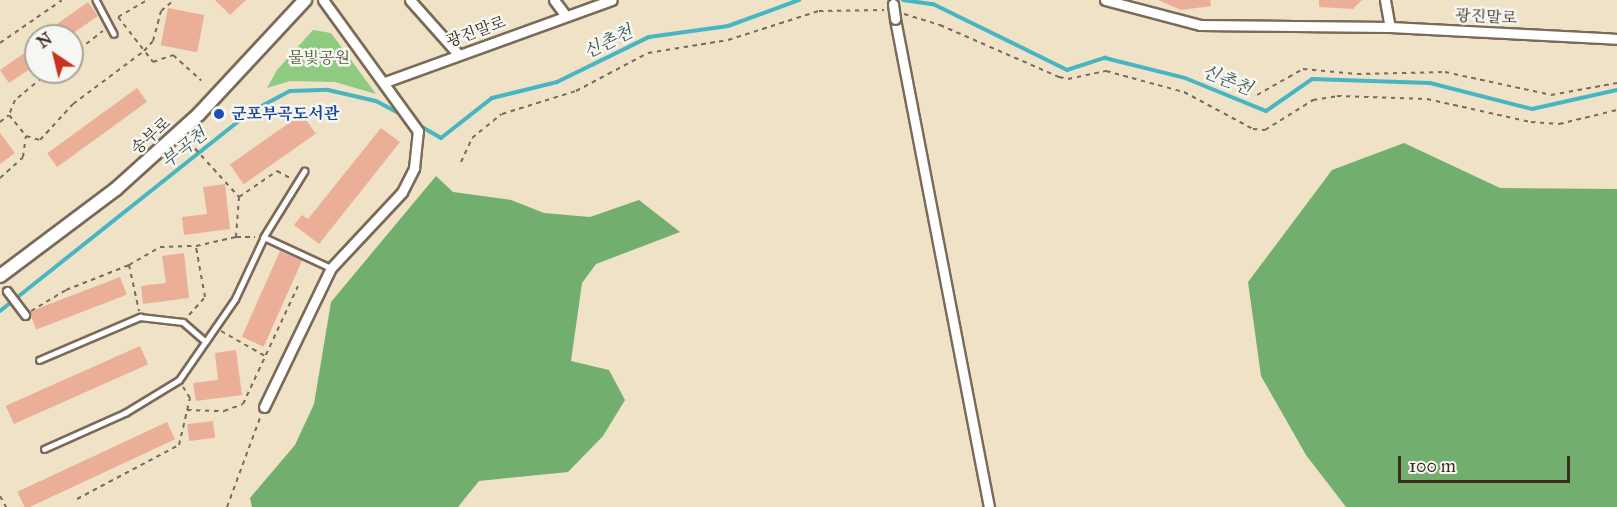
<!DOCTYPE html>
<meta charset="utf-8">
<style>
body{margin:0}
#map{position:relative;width:1617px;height:507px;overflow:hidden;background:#efe2c6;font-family:"IM FELL Great Primer","Noto Serif KR",serif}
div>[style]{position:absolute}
.green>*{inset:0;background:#8eca80}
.forest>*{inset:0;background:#72ae6e}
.stream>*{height:4px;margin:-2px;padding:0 2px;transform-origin:2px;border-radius:2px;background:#48b6c2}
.building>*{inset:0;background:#ebaf97;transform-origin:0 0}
.path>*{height:2px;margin-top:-1px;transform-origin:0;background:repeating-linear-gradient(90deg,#7a6a59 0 4.5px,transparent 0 9px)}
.roads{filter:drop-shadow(2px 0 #7a6a59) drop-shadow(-2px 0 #7a6a59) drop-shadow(0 2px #7a6a59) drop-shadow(0 -2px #7a6a59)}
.service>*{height:4.5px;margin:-2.25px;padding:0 2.25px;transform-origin:2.25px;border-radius:2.25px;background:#fff}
.pedestrian>*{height:7px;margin:-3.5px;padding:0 3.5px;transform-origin:3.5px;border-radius:3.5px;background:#fff}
.minor>*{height:9px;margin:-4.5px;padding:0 4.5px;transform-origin:4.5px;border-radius:4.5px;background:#fff}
.tertiary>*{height:12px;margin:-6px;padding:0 6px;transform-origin:6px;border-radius:6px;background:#fff}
.bridges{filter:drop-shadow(2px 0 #7a6a59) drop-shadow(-2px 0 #7a6a59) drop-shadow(0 2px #7a6a59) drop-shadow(0 -2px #7a6a59)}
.minor-bridge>*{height:9px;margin:-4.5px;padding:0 4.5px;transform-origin:4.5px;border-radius:4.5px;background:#fff}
.dots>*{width:16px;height:16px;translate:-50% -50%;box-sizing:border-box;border:3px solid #f6f6f2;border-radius:50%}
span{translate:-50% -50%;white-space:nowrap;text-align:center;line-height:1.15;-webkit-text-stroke:5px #f6f6f2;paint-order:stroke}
.street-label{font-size:16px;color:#3b2a1e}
.park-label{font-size:16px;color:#545a3b}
.transit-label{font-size:16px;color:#164399;font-weight:700}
.left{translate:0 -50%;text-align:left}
.water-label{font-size:18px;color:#405b57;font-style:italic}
.north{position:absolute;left:24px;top:24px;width:60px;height:60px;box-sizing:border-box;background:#f6f6f2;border:2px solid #aba49d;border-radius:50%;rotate:325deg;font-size:16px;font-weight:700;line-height:24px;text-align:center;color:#3b2a1e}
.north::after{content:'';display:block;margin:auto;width:21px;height:27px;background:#c8321e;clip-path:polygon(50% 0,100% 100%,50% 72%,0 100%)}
.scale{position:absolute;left:1398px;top:456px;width:172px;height:27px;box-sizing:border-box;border:3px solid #3b2a1e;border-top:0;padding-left:8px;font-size:18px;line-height:21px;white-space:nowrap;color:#3b2a1e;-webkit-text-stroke:4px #f6f6f2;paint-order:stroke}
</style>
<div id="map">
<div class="green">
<i style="clip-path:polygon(313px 30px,331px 33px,376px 94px,335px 82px,290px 81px,267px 88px,277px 70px)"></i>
</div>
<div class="forest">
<i style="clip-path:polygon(1404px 143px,1500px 188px,1617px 189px,1617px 507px,1346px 507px,1306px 455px,1261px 376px,1248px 282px,1332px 170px)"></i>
<i style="clip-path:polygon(436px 176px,453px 192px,511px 200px,544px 213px,590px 217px,639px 200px,680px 232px,596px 264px,582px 283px,571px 361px,609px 370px,625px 400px,603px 436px,568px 472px,479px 481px,458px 507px,252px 507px,250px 498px,295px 445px,314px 404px,331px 302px)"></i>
</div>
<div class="stream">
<i style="left:903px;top:0;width:30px;rotate:8deg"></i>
<i style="left:933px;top:4px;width:149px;rotate:26.2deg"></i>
<i style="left:1067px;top:70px;width:40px;rotate:-18deg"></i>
<i style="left:1105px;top:58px;width:82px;rotate:14deg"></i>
<i style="left:1185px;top:78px;width:87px;rotate:22.2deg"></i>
<i style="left:1266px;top:111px;width:56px;rotate:-34.8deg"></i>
<i style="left:1312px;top:79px;width:118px;rotate:1.9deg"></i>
<i style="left:1430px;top:83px;width:105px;rotate:14.3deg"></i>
<i style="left:1532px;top:109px;width:87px;rotate:-12.6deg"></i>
<i style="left:415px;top:123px;width:30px;rotate:30deg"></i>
<i style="left:441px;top:138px;width:65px;rotate:-38.1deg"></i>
<i style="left:492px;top:98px;width:67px;rotate:-13.8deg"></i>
<i style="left:557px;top:82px;width:102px;rotate:-26.1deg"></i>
<i style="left:649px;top:37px;width:80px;rotate:-7.9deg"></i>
<i style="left:728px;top:26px;width:76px;rotate:-20.1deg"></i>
<i style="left:0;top:311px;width:320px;rotate:-38.5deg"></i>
<i style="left:250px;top:112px;width:45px;rotate:-27.7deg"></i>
<i style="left:290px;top:91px;width:38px;rotate:-2deg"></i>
<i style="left:328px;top:90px;width:49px;rotate:12.9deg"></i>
<i style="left:376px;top:101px;width:32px;rotate:28deg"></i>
</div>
<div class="building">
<i style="clip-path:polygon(215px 0,246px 0,230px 15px)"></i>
<i style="clip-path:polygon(1158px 0,1210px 0,1211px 6px,1181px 10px)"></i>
<i style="clip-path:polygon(1319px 0,1362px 0,1353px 9px,1319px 7px)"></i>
<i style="clip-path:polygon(88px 2px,98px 16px,69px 36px,40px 36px)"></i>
<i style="left:168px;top:8px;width:37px;height:38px;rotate:11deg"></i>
<i style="clip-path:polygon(36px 45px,36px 65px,9px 83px,0 70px)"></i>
<i style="left:137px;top:88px;width:17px;height:111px;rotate:54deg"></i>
<i style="left:302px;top:114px;width:24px;height:88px;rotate:55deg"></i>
<i style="clip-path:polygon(381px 128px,400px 142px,319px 244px,294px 225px,302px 215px,308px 219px)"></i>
<i style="clip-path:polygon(0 133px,15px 153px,0 164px)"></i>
<i style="clip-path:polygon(225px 184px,230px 229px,184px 235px,182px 217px,207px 214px,203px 187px)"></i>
<i style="left:280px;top:251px;width:24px;height:94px;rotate:24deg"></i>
<i style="clip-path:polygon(184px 253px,189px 298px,143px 304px,141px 286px,166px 283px,162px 256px)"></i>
<i style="left:120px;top:277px;width:19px;height:97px;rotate:69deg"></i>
<i style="left:140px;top:346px;width:20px;height:147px;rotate:66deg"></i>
<i style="clip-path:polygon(236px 350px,242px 395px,196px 401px,193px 383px,218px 380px,215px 353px)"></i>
<i style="left:213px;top:421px;width:17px;height:26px;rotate:83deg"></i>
<i style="left:167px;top:422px;width:19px;height:165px;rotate:65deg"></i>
</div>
<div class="path">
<i style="left:904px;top:14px;width:38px;rotate:17deg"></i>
<i style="left:940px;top:25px;width:130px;rotate:23.6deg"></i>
<i style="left:1059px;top:77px;width:9px;rotate:13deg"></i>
<i style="left:1068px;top:79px;width:39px;rotate:-12deg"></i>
<i style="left:1106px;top:71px;width:81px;rotate:15.1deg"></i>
<i style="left:1184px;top:92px;width:78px;rotate:28.2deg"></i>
<i style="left:1253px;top:129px;width:12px;rotate:5deg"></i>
<i style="left:1265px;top:130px;width:57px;rotate:-32deg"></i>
<i style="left:1313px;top:100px;width:24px;rotate:-9deg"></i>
<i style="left:1337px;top:96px;width:90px;rotate:1.9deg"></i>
<i style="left:1427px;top:99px;width:107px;rotate:12.5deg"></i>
<i style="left:1531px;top:122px;width:28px;rotate:4deg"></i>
<i style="left:1559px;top:124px;width:60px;rotate:-13.6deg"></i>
<i style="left:118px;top:17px;width:57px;rotate:52.1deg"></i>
<i style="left:153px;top:62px;width:21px;rotate:-19deg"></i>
<i style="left:173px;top:55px;width:38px;rotate:42deg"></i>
<i style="left:118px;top:17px;width:34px;rotate:-30deg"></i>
<i style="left:0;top:43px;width:75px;rotate:-34.7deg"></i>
<i style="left:72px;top:55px;width:39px;rotate:-38deg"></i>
<i style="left:49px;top:72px;width:44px;rotate:140.5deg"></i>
<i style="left:15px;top:100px;width:16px;rotate:112deg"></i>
<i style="left:9px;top:115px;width:27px;rotate:51deg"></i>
<i style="left:26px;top:136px;width:15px;rotate:16deg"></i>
<i style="left:40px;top:140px;width:49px;rotate:-47.5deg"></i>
<i style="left:73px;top:104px;width:89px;rotate:-36.7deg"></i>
<i style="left:144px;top:51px;width:13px;rotate:-48deg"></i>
<i style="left:153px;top:41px;width:31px;rotate:-75deg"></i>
<i style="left:161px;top:11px;width:17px;rotate:-40deg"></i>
<i style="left:1257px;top:95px;width:53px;rotate:-29.5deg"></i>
<i style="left:1303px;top:69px;width:54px;rotate:5.3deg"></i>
<i style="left:1357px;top:74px;width:88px;rotate:-1.3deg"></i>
<i style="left:1445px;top:72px;width:108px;rotate:12.2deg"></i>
<i style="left:1551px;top:95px;width:67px;rotate:-10.3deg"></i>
<i style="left:0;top:122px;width:11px;rotate:-38deg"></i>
<i style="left:189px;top:142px;width:74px;rotate:47.7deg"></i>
<i style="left:461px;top:162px;width:26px;rotate:-65deg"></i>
<i style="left:472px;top:138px;width:38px;rotate:-39deg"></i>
<i style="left:502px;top:114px;width:77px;rotate:-17.3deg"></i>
<i style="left:576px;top:91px;width:81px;rotate:-27.8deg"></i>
<i style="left:648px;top:53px;width:81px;rotate:-9.2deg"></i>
<i style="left:728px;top:40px;width:96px;rotate:-17.7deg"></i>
<i style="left:819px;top:11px;width:65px;rotate:-0.9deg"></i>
<i style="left:0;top:178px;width:31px;rotate:-42deg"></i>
<i style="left:23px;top:157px;width:21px;rotate:-82deg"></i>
<i style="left:236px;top:237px;width:40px;rotate:-85.7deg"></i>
<i style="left:239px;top:197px;width:46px;rotate:-34.4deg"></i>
<i style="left:277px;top:171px;width:15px;rotate:28deg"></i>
<i style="left:129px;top:265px;width:47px;rotate:77.7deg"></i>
<i style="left:31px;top:311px;width:41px;rotate:-31deg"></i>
<i style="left:66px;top:290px;width:68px;rotate:-21.6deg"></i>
<i style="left:129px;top:265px;width:36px;rotate:-30deg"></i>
<i style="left:160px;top:247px;width:36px;rotate:-2deg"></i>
<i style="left:196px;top:246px;width:41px;rotate:-12.7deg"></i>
<i style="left:236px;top:237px;width:19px"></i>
<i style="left:189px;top:315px;width:24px;rotate:-48deg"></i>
<i style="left:205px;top:297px;width:51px;rotate:-100.2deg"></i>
<i style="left:221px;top:331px;width:51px;rotate:29.6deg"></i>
<i style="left:187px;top:410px;width:37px;rotate:2deg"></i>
<i style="left:224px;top:411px;width:20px;rotate:-20deg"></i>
<i style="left:243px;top:404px;width:130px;rotate:-65deg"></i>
<i style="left:0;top:496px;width:13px;rotate:61deg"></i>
<i style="left:77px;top:499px;width:115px;rotate:-27.9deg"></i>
<i style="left:179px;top:445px;width:48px;rotate:-76.8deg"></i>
<i style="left:190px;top:398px;width:13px;rotate:-122deg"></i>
<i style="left:227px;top:507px;width:98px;rotate:-69.7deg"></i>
</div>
<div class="roads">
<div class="service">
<i style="left:96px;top:0;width:38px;rotate:62deg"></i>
<i style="left:305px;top:171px;width:78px;rotate:121.8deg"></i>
<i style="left:264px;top:237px;width:74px;rotate:24.8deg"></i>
<i style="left:39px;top:360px;width:110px;rotate:-23.1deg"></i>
<i style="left:140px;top:317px;width:43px;rotate:6.6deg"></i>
<i style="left:183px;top:322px;width:30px;rotate:41deg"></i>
<i style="left:44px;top:449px;width:89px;rotate:-24deg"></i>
<i style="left:125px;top:413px;width:63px;rotate:-31.4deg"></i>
<i style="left:179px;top:380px;width:98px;rotate:-55.3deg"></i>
<i style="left:235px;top:299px;width:68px;rotate:-64.9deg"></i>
</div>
<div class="pedestrian">
<i style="left:7px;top:291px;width:30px;rotate:53deg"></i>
</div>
<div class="minor">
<i style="left:410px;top:0;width:72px;rotate:48.4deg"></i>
<i style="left:554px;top:0;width:20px;rotate:53deg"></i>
<i style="left:1105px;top:0;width:98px;rotate:14.7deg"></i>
<i style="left:1200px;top:25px;width:190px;rotate:0.6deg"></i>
<i style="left:1390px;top:27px;width:227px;rotate:3deg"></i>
<i style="left:1385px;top:0;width:27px;rotate:80deg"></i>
<i style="left:895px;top:19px;width:497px;rotate:79.1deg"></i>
<i style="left:385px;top:82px;width:241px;rotate:-19.9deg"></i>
<i style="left:264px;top:407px;width:154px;rotate:-64.3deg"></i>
<i style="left:331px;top:268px;width:104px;rotate:-46.9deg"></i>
<i style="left:402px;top:192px;width:27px;rotate:-63deg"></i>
<i style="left:414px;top:168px;width:37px;rotate:-84deg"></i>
<i style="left:418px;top:131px;width:162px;rotate:-125.9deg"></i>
</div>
<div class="tertiary">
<i style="left:0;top:276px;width:145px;rotate:-36.9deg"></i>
<i style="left:116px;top:189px;width:112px;rotate:-42.1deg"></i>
<i style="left:199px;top:114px;width:156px;rotate:-47.1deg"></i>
</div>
</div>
<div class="bridges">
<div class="minor-bridge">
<i style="left:893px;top:4px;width:15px;rotate:82deg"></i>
</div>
</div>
<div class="dots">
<i style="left:219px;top:114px;background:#1a4fb4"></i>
</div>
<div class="street-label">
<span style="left:1486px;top:17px;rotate:3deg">광진말로</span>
<span style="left:476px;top:32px;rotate:-20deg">광진말로</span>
<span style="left:151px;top:136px;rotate:-42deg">송부로</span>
</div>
<div class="park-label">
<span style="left:319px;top:58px">물빛공원</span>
</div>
<div class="transit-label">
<span class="left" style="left:231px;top:114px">군포부곡도서관</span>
</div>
<div class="water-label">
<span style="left:608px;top:42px;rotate:-26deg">신촌천</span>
<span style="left:1227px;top:80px;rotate:22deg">신촌천</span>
<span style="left:184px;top:148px;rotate:-38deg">부곡천</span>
</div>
<div class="north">N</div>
<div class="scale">100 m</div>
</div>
